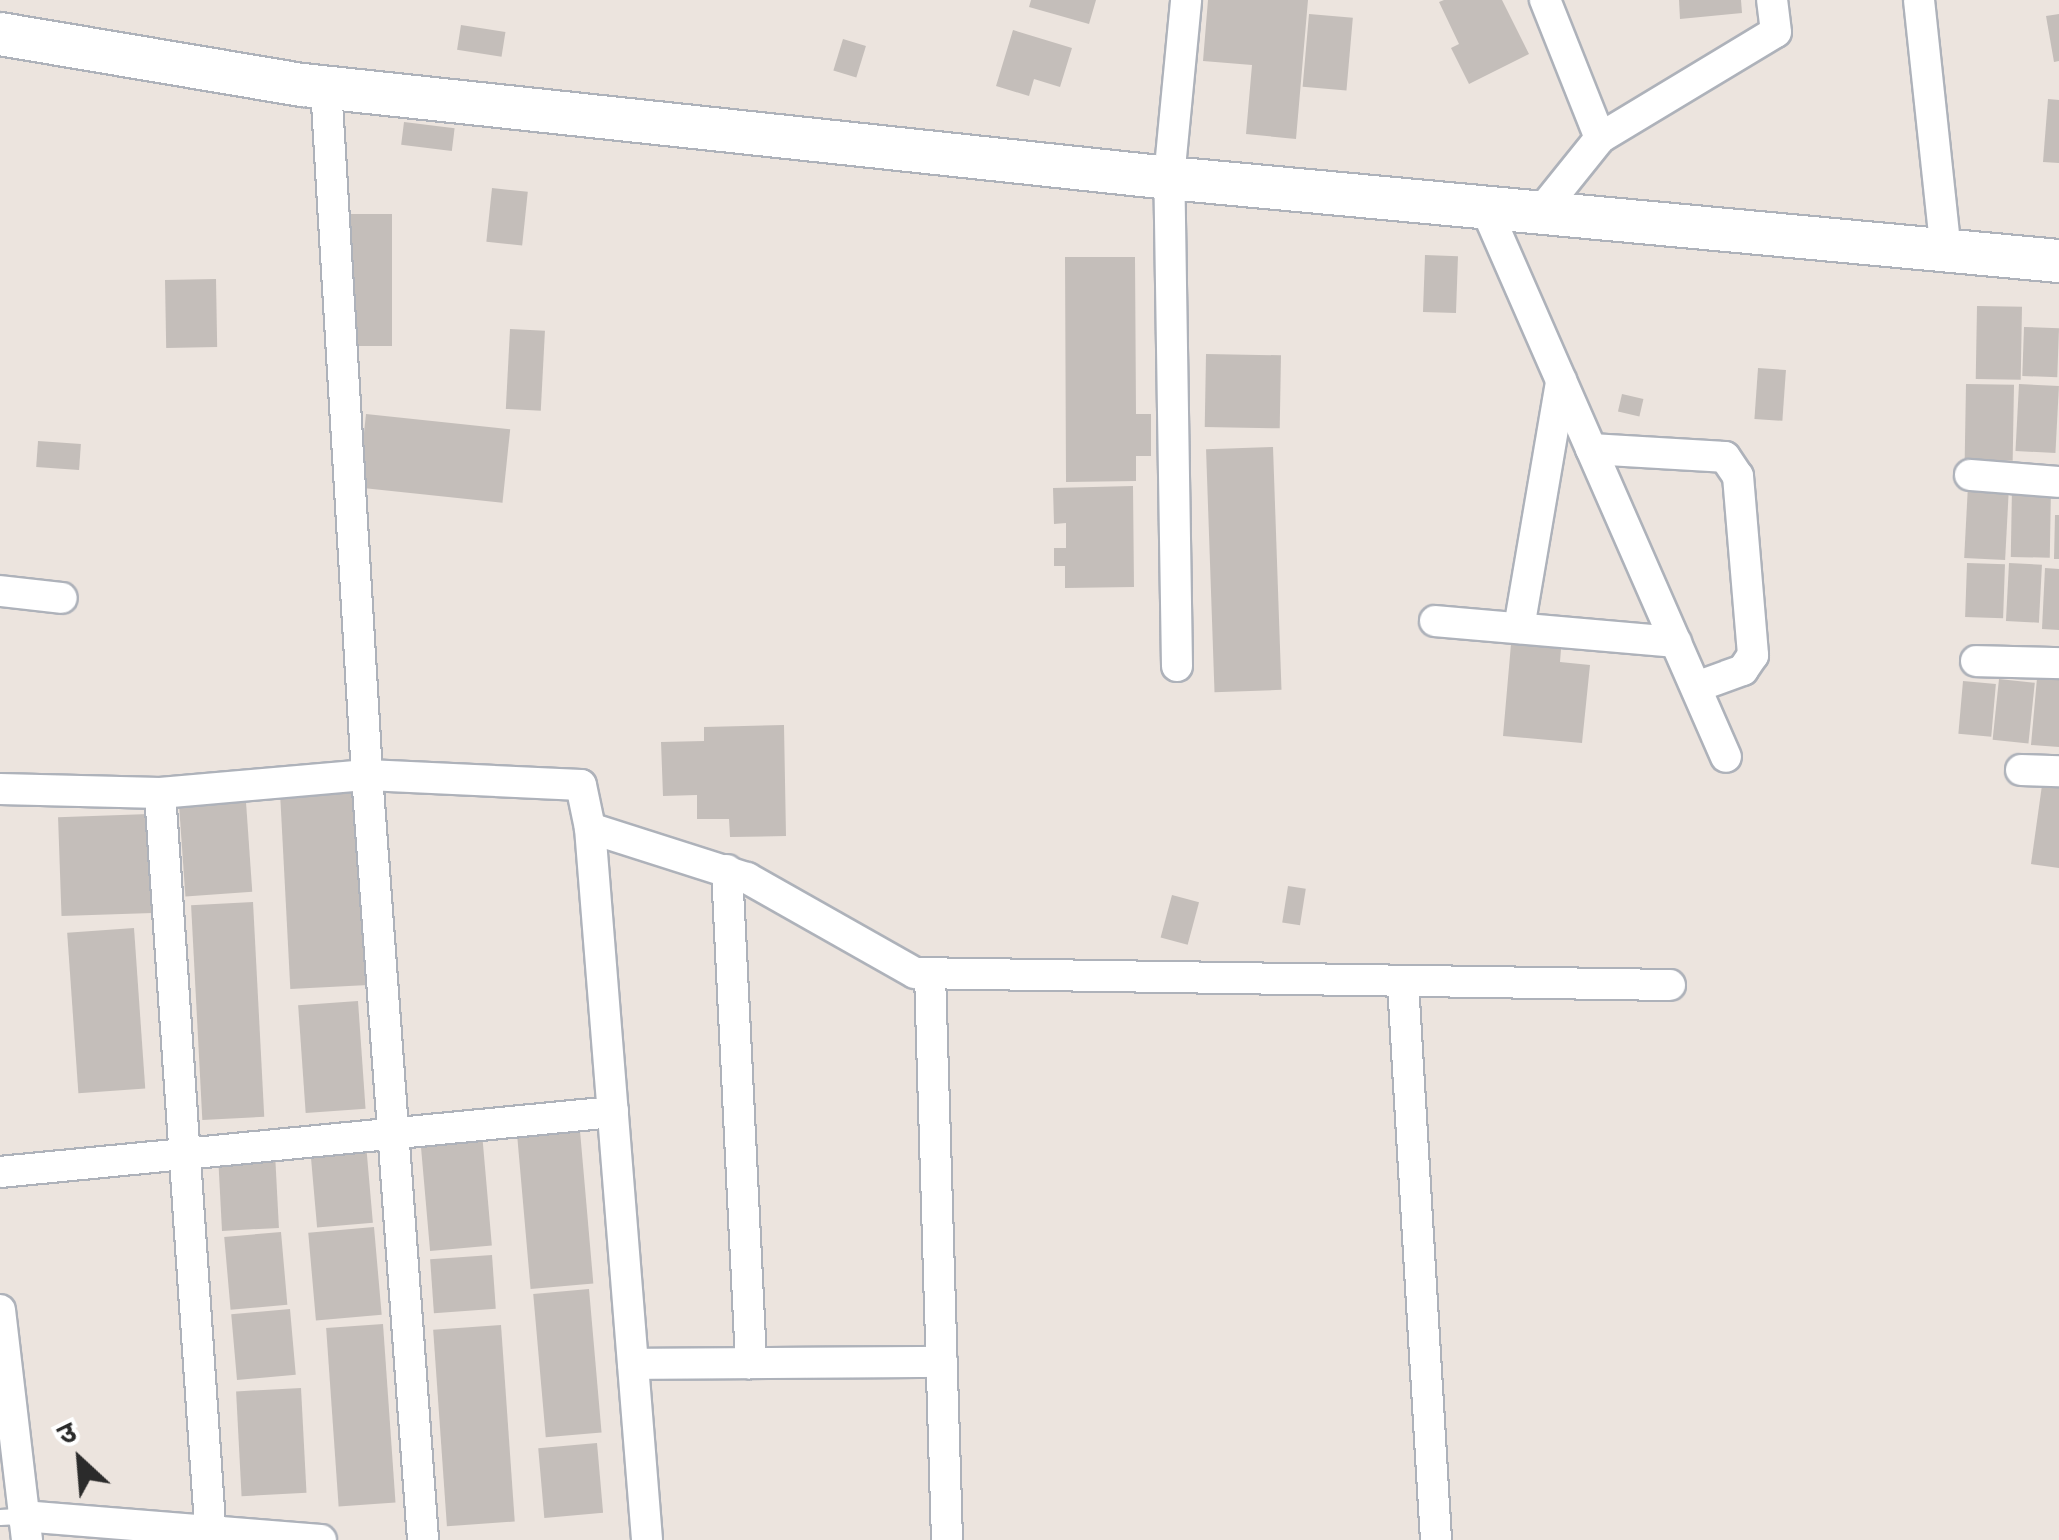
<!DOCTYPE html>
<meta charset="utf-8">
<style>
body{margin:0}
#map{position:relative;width:2059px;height:1540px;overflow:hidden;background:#ece4de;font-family:Mulish,"Noto Sans Devanagari",sans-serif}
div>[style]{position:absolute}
.building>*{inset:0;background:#c4beba;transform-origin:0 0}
.roads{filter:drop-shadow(2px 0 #aeb2ba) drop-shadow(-2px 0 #aeb2ba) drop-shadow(0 2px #aeb2ba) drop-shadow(0 -2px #aeb2ba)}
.lane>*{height:15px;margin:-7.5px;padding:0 7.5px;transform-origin:7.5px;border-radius:7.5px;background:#fff}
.street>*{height:30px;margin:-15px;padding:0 15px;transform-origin:15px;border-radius:15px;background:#fff}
.secondary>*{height:42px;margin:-21px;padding:0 21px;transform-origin:21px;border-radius:21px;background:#fff}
span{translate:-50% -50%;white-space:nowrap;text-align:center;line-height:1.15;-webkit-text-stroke:8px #fff;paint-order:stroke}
.north{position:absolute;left:30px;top:1410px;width:100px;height:100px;-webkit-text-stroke:8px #fff;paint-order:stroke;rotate:334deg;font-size:28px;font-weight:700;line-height:40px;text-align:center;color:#2b2b2b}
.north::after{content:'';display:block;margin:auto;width:35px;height:45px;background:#2b2b2b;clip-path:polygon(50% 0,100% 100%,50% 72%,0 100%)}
</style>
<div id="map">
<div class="building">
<i style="clip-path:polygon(1031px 0,1096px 0,1089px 24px,1029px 7px)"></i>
<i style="clip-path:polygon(1208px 0,1308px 0,1296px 139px,1246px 134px,1252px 65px,1203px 61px)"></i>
<i style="clip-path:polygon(1444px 0,1502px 0,1529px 54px,1469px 84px,1451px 48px,1459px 44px,1439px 2px)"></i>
<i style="clip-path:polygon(1679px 0,1741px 0,1742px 13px,1680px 19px)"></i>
<i style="left:1309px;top:14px;width:44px;height:73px;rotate:5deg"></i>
<i style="clip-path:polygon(2059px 14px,2059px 61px,2054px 62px,2046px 16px)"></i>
<i style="left:461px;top:25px;width:45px;height:25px;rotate:9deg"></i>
<i style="clip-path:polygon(1013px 30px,1072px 48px,1060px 87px,1034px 79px,1029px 96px,996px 86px)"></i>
<i style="left:843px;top:39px;width:24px;height:33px;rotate:17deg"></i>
<i style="clip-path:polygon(2048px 99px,2059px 100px,2059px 163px,2043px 162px)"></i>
<i style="left:404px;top:122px;width:51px;height:23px;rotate:7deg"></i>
<i style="left:492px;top:188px;width:36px;height:54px;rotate:6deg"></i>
<i style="left:392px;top:214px;width:132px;height:43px;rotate:90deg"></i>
<i style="left:1425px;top:255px;width:33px;height:57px;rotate:2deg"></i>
<i style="clip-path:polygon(1065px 257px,1135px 257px,1136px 414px,1151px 414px,1151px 456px,1136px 456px,1136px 481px,1066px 482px)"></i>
<i style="left:216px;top:279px;width:68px;height:51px;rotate:89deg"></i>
<i style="left:1977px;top:306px;width:45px;height:73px;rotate:1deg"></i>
<i style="left:2024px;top:327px;width:35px;height:49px;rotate:2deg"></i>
<i style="left:510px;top:329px;width:35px;height:80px;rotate:3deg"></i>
<i style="left:1206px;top:354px;width:75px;height:73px;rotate:1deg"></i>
<i style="left:1758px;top:368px;width:28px;height:51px;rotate:4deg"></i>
<i style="left:1966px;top:384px;width:48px;height:76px;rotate:1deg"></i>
<i style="left:2019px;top:384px;width:40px;height:67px;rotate:3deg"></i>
<i style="left:1622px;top:394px;width:22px;height:18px;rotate:13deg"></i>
<i style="left:366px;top:414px;width:145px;height:74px;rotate:6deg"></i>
<i style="left:38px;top:441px;width:43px;height:26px;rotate:4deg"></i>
<i style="left:1273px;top:447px;width:243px;height:67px;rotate:88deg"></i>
<i style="left:1968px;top:485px;width:41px;height:73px;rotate:3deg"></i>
<i style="clip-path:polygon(1133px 486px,1134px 587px,1065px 588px,1065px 566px,1054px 566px,1054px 548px,1066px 548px,1066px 523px,1054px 524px,1053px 488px)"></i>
<i style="left:2012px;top:487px;width:39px;height:70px;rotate:1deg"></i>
<i style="clip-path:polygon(2055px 515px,2059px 515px,2059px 559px,2054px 559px)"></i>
<i style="left:1967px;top:563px;width:38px;height:54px;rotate:2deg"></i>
<i style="left:2009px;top:563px;width:33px;height:58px;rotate:3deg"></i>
<i style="clip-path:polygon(2045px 568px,2059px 569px,2059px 630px,2042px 629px)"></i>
<i style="clip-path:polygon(1511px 644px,1561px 649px,1560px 662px,1590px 665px,1582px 743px,1503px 736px)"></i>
<i style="clip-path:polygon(2037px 678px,2059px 680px,2059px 747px,2031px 745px)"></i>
<i style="left:1999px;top:679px;width:36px;height:61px;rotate:6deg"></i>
<i style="left:1963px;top:681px;width:33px;height:53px;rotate:5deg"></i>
<i style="clip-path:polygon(784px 725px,786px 836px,730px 837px,729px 819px,697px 819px,697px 795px,663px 796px,661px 742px,704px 741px,704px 727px)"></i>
<i style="clip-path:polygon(2043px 778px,2059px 779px,2059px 868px,2031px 864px)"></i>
<i style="left:363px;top:790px;width:195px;height:83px;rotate:87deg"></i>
<i style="left:246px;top:802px;width:90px;height:67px;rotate:86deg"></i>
<i style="left:149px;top:814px;width:99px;height:91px;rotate:88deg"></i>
<i style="left:1288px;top:886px;width:18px;height:37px;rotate:9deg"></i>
<i style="left:1172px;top:895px;width:28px;height:44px;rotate:15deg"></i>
<i style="left:253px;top:902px;width:215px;height:62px;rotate:87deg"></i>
<i style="left:134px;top:928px;width:161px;height:67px;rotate:86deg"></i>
<i style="left:358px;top:1001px;width:108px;height:60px;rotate:86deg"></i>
<i style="left:580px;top:1131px;width:153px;height:63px;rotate:85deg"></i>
<i style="left:482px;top:1133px;width:113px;height:62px;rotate:85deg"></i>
<i style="left:366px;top:1144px;width:79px;height:56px;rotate:85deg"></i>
<i style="left:275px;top:1153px;width:75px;height:57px;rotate:87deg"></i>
<i style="left:374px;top:1227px;width:88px;height:66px;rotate:85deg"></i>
<i style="left:281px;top:1232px;width:73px;height:57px;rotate:85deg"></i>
<i style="left:492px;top:1255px;width:54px;height:62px;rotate:86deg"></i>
<i style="left:589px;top:1289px;width:144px;height:56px;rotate:85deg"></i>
<i style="left:290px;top:1309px;width:66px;height:59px;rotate:85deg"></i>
<i style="left:383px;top:1324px;width:179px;height:57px;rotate:86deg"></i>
<i style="left:501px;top:1325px;width:197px;height:68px;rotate:86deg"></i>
<i style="left:301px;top:1388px;width:105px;height:65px;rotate:87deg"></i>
<i style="left:597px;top:1443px;width:70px;height:59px;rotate:85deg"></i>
</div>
<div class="roads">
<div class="lane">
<i style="left:0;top:1517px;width:22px;rotate:-3deg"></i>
</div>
<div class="street">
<i style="left:1919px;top:0;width:253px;rotate:83.9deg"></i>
<i style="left:326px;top:86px;width:690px;rotate:86.59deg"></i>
<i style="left:367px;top:775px;width:767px;rotate:85.81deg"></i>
<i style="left:1600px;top:138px;width:205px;rotate:-31.1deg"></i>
<i style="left:1776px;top:32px;width:32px;rotate:-97deg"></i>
<i style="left:1486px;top:209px;width:598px;rotate:66.35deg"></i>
<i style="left:1539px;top:214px;width:97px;rotate:-51.2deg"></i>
<i style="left:1600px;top:138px;width:149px;rotate:-111.7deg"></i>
<i style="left:1591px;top:449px;width:134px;rotate:3.4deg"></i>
<i style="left:1725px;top:457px;width:23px;rotate:56deg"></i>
<i style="left:1738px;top:476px;width:180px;rotate:85.2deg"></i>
<i style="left:1753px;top:655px;width:18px;rotate:124deg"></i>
<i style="left:1743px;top:670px;width:50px;rotate:160.1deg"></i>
<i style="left:1970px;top:475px;width:89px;rotate:4.5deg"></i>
<i style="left:0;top:591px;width:62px;rotate:6.4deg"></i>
<i style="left:1435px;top:621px;width:242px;rotate:5deg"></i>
<i style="left:1519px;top:628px;width:251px;rotate:-80.3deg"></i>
<i style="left:1976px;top:661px;width:83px;rotate:1.4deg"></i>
<i style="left:1177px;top:666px;width:488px;rotate:-90.9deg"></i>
<i style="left:1169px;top:178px;width:179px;rotate:-84.5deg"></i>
<i style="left:2021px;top:770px;width:38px;rotate:2deg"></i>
<i style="left:0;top:789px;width:160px;rotate:1.4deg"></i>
<i style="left:160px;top:793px;width:208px;rotate:-5deg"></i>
<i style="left:367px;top:775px;width:214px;rotate:2.7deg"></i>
<i style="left:581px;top:785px;width:44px;rotate:78.2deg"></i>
<i style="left:590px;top:828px;width:714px;rotate:85.42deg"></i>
<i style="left:160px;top:793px;width:749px;rotate:86.09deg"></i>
<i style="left:590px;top:828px;width:165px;rotate:17.7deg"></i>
<i style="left:747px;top:878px;width:193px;rotate:29.5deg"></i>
<i style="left:915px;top:973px;width:755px;rotate:0.91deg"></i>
<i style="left:727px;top:870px;width:494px;rotate:87.2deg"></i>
<i style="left:930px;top:974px;width:566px;rotate:88.28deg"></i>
<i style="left:1403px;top:983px;width:558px;rotate:86.61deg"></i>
<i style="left:0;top:1172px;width:616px;rotate:-5.59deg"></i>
<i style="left:0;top:1310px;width:232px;rotate:83.3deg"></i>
<i style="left:633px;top:1364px;width:309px;rotate:-0.4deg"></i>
<i style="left:22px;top:1516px;width:300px;rotate:4.6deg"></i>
</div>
<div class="secondary">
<i style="left:0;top:34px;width:307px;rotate:9.6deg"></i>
<i style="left:303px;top:85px;width:871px;rotate:6.13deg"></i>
<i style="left:1169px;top:178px;width:894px;rotate:5.33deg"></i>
</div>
</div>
<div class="north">उ</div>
</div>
